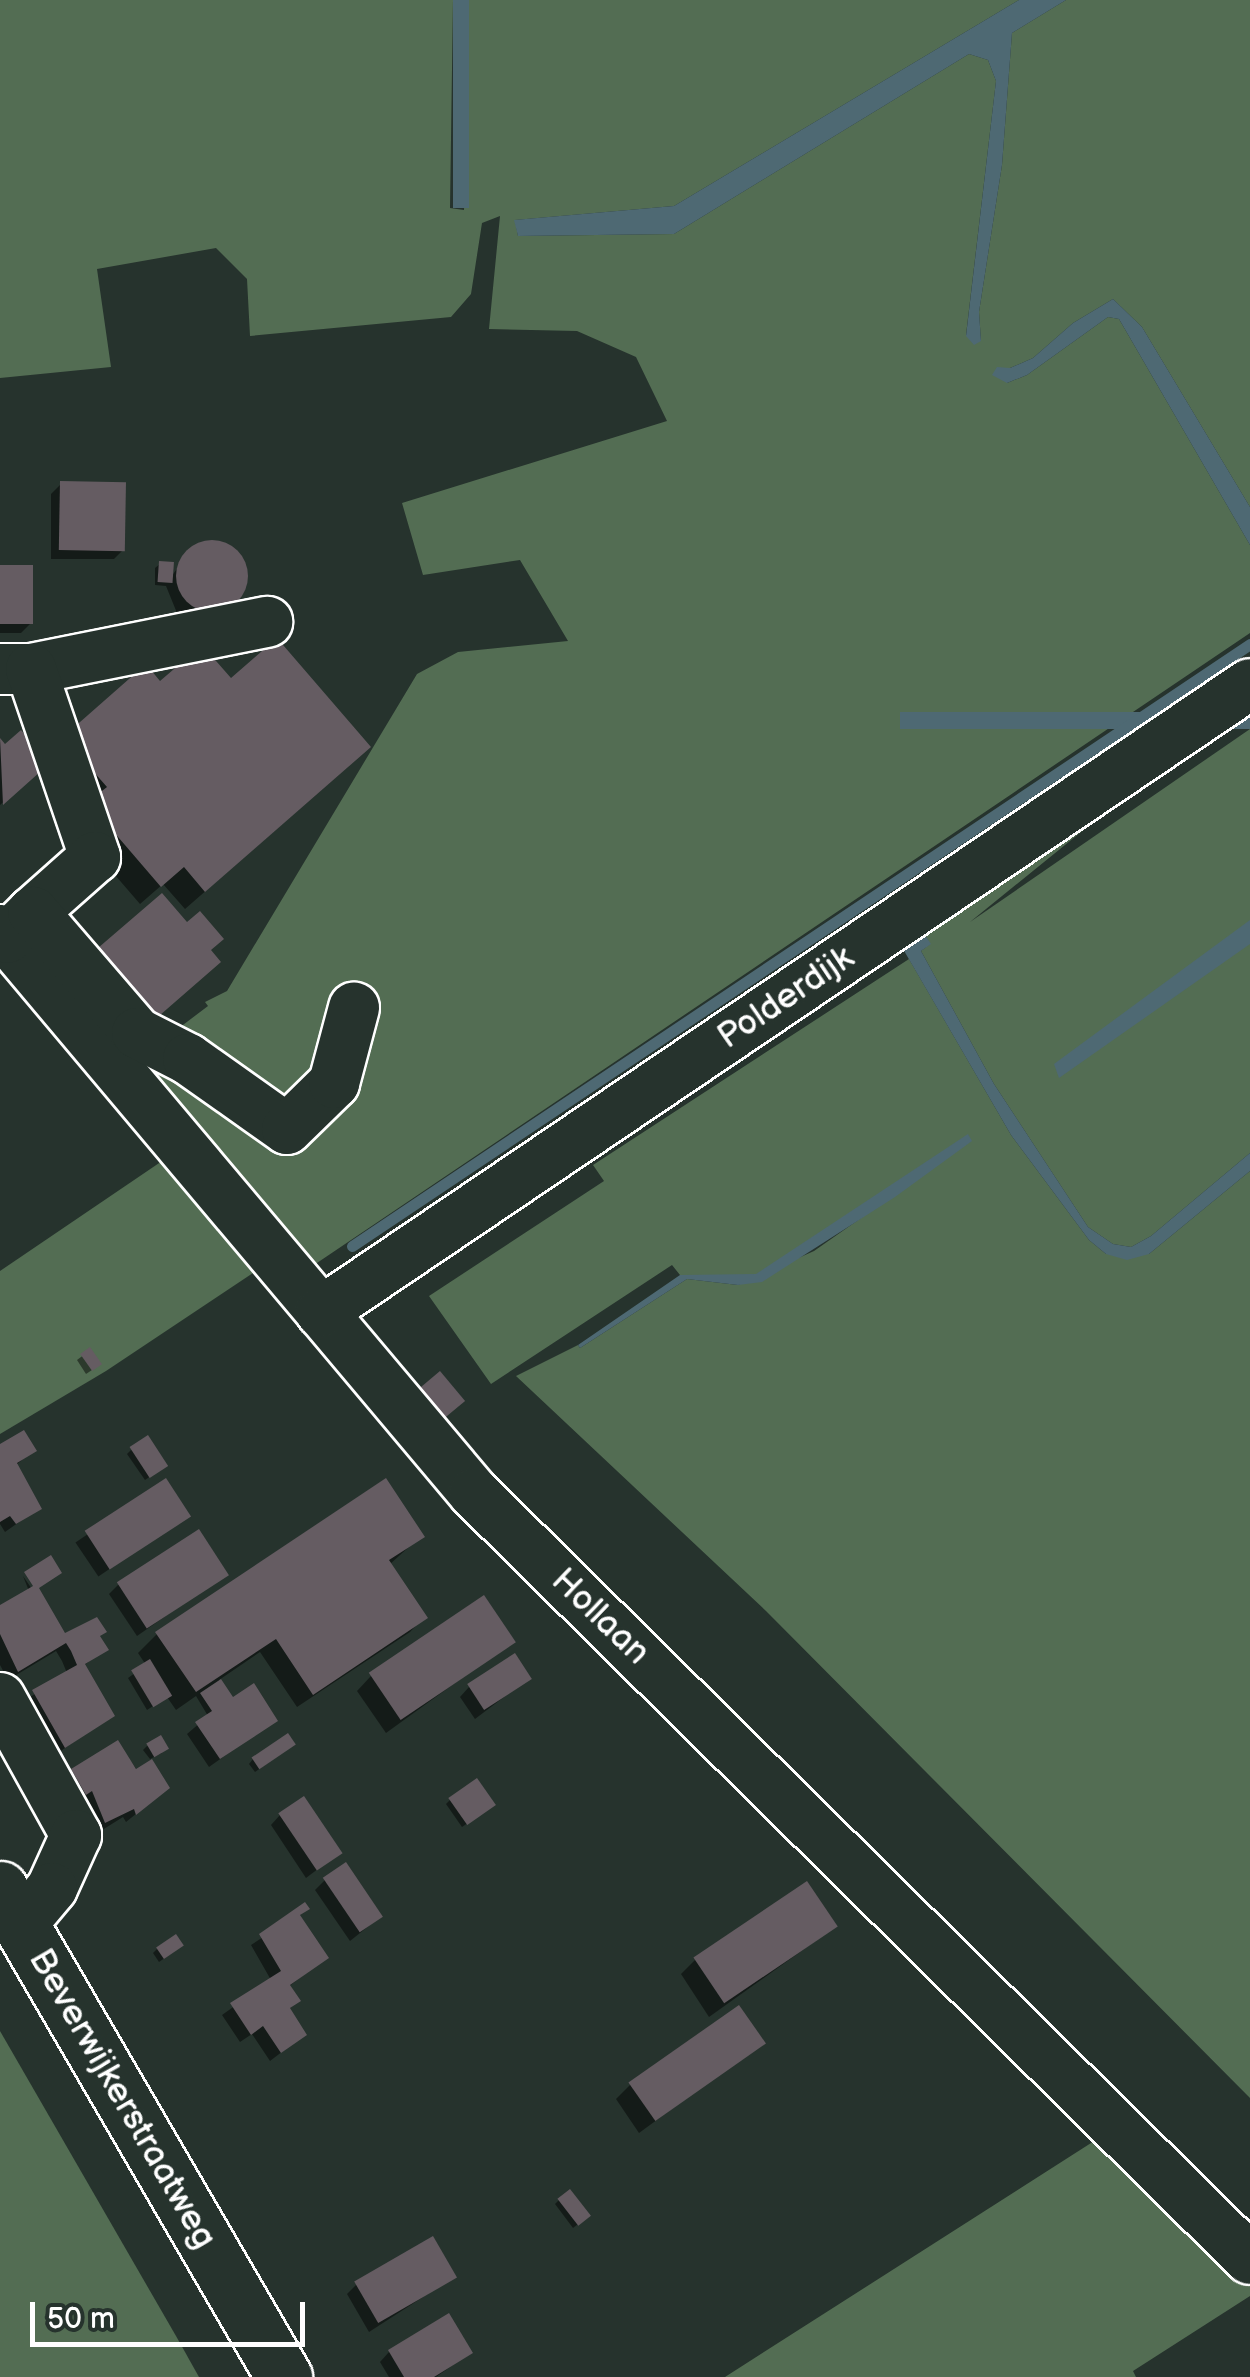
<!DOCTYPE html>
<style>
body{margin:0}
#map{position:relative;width:1250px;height:2377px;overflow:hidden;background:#26332d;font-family:"Balsamiq Sans",sans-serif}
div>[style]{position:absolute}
.green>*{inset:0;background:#536d53}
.water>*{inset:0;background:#4e6973;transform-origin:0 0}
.shadow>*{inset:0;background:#0007;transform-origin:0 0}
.stream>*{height:11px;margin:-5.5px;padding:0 5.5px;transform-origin:5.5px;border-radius:5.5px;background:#4e6973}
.building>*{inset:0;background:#655c62;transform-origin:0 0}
.round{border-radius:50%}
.roads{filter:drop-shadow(2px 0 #fff) drop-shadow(-2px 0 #fff) drop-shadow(0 2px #fff) drop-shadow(0 -2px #fff)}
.minor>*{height:50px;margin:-25px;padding:0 25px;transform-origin:25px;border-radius:25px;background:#26332d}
.major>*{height:55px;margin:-27.5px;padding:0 27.5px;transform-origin:27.5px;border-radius:27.5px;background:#26332d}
span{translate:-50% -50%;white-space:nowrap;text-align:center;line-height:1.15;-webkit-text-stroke:8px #26332d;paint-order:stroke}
.street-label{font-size:35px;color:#fff}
.scale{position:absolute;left:30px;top:2302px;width:275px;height:45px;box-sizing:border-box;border:5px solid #fff;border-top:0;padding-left:12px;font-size:30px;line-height:35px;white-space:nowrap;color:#fff;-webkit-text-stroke:8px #26332d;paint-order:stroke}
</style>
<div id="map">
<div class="green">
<i style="clip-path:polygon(0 0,453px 0,450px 208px,464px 210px,469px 0,1019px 0,674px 206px,515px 220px,518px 236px,674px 234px,969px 54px,988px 60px,996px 81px,966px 335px,981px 341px,979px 312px,1002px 165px,1012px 33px,1066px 0,1250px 0,1250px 507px,1142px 327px,1113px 299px,1073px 323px,1033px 358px,1010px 368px,1007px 383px,1027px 375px,1108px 317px,1119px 319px,1250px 545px,1250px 633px,311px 1267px,134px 1062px,208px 1006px,205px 1002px,227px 991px,417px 674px,458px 652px,568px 641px,520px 560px,423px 575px,402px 503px,667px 421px,636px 357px,577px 331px,489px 329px,500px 216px,482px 223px,471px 294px,451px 317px,250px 336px,247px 279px,216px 248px,97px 269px,111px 367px,0 378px)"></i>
<i style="clip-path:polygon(1250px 695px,970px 922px,1250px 729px,1250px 1153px,1151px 1236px,1131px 1247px,1113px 1244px,1088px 1227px,994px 1084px,921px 951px,930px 944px,915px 917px)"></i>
<i style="clip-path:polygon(909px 959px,1011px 1135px,1089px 1240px,1106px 1254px,1149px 1254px,1250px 1171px,1250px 2098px,766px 1611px,516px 1376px,578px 1345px,580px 1348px,687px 1279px,738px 1285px,814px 1251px,971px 1141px,968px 1135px,756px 1275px,680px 1275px,672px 1265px,491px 1384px,429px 1296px,604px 1181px,593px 1165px)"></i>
<i style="clip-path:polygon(168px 1157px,259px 1269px,106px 1371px,0 1434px,0 1271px)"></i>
<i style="clip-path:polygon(0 2031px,176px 2336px,199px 2377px,0 2377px)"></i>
<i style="clip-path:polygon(1102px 2136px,1250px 2285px,1250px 2296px,1133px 2371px,1136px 2377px,725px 2377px)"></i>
</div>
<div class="water">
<i style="left:453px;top:0;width:16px;height:208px"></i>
<i style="clip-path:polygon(1019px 0,1066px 0,1012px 33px,1002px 165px,979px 312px,981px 341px,974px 345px,966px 336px,996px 81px,988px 60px,969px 54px,674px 234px,518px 236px,514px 220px,674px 206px)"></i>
<i style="clip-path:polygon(1113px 299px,1142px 327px,1250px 507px,1250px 545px,1119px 319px,1108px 317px,1027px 375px,1007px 383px,992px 375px,997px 367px,1010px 368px,1033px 358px,1073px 323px)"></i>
<i style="left:1250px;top:712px;width:17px;height:350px;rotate:90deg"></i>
<i style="clip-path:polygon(1250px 920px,1250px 944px,1059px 1078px,1054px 1064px)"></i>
<i style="clip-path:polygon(925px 935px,931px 944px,921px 951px,994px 1084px,1088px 1227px,1113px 1244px,1131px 1247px,1151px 1236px,1250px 1153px,1250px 1171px,1149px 1254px,1127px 1260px,1106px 1254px,1089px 1240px,1011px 1135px,903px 949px)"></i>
<i style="clip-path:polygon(968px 1134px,972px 1141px,895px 1197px,762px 1282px,738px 1285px,687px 1279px,580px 1348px,578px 1345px,680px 1275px,756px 1274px)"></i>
</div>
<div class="shadow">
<i style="clip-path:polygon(61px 484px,124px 549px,114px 559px,51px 559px,51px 494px)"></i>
<i style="clip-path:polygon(214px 543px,238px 554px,247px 581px,226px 613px,199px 623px,177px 613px,166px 586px,155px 585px,155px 568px,160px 564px,171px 577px,189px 552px)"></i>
<i style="clip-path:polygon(0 568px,31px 623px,21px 633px,0 633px)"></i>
<i style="clip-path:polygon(231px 681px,349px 766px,185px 909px,163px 884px,140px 904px,71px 824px,48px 762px,0 805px,0 742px,44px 760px,160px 684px)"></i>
<i style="clip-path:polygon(89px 1351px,95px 1368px,86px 1374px,77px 1360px)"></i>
<i style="clip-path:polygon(0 1446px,34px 1450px,16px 1465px,39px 1508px,5px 1532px,0 1524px)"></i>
<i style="clip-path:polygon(131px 1450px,161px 1469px,145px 1480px,127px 1454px)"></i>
<i style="left:165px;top:1482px;width:41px;height:108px;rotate:56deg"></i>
<i style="clip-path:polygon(421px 1536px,389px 1565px,424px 1617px,410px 1632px,297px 1707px,260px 1652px,219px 1680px,220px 1706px,275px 1720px,209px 1767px,187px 1734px,208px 1716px,196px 1696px,176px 1710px,167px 1697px,147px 1710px,128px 1678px,146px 1665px,138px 1653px,157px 1634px)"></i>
<i style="clip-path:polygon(226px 1574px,137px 1636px,109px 1594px,119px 1584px)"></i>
<i style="clip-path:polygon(23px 1576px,64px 1636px,98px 1638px,105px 1649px,83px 1666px,112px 1715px,55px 1755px,24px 1701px,67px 1673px,62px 1661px,56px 1651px,8px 1680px,0 1665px,0 1608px,29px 1591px)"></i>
<i style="clip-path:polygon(513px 1641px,386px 1733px,357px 1691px,371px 1676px)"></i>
<i style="clip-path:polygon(529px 1678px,475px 1719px,460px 1697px,469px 1687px)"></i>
<i style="clip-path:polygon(118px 1744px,157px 1797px,126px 1822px,123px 1817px,99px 1832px,62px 1781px)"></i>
<i style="clip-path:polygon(147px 1746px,162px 1753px,150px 1759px,143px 1750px)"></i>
<i style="clip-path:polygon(289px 1748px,255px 1772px,249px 1764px,253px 1759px)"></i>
<i style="clip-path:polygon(450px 1800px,488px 1809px,462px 1827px,446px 1804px)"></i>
<i style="clip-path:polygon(280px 1815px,339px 1853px,306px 1878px,271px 1825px)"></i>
<i style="clip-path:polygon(325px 1880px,380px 1917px,350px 1941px,315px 1890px)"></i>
<i style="clip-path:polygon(306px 1909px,298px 1917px,326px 1958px,288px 1987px,298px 2001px,288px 2010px,304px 2035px,270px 2061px,252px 2034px,240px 2042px,222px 2015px,271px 1980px,251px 1945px)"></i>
<i style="clip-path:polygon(835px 1927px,709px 2017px,681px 1974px,695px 1960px)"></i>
<i style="clip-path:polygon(157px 1949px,176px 1950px,159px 1962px,153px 1953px)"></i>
<i style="clip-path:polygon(762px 2043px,639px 2133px,616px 2099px,630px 2085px)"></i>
<i style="clip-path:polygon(559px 2200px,583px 2220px,573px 2228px,555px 2204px)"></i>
<i style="clip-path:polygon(454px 2277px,369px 2332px,347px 2294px,356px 2285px)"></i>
<i style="clip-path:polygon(389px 2352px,470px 2353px,436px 2377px,389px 2377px,380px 2362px)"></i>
</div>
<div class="stream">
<i style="left:352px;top:1246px;width:1081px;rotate:-33.84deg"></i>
</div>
<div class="building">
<i style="left:60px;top:481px;width:66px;height:69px;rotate:1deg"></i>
<i class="round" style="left:176px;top:540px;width:72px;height:72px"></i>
<i style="left:159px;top:561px;width:15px;height:21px;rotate:4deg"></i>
<i style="left:0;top:565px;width:33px;height:59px"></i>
<i style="clip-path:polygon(277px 638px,371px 747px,205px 892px,184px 867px,161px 887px,88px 802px,107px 787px,63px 737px,146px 664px,160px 681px,202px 645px,231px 678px)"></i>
<i style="clip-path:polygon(21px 730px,50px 763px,3px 805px,0 738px,5px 744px)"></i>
<i style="clip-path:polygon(162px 893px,187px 922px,200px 911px,224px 939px,211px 950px,221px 962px,144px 1029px,84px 960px)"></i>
<i style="left:90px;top:1347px;width:21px;height:12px;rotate:55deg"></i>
<i style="left:440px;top:1371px;width:39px;height:33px;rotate:50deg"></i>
<i style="clip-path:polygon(24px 1430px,37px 1451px,17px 1463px,42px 1509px,16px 1524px,10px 1516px,0 1522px,0 1444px)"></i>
<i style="left:148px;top:1435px;width:37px;height:22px;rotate:57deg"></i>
<i style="left:166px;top:1478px;width:46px;height:97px;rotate:57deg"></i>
<i style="clip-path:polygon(386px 1478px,425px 1537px,389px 1560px,428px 1618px,313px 1695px,276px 1639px,196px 1692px,155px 1632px)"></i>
<i style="left:199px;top:1529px;width:55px;height:98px;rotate:57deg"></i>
<i style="clip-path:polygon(51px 1555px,62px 1573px,39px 1588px,65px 1633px,97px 1617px,107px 1632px,100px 1636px,109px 1650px,85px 1664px,115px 1716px,65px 1748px,32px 1690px,77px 1665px,71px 1651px,66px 1643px,18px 1672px,0 1634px,0 1605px,33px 1586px,24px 1572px)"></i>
<i style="left:484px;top:1595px;width:57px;height:139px;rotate:56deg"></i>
<i style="left:515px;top:1653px;width:31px;height:57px;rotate:57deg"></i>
<i style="left:150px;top:1659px;width:43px;height:22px;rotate:59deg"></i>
<i style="clip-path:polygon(221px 1679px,233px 1697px,254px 1683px,278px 1721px,220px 1759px,195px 1722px,212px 1711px,200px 1693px)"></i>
<i style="left:288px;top:1733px;width:14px;height:44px;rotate:56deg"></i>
<i style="left:161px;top:1735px;width:16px;height:17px;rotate:60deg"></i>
<i style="clip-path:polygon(118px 1740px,136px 1769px,152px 1759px,170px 1788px,136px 1815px,134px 1809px,105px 1823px,92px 1791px,86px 1795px,71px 1769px)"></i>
<i style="left:477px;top:1778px;width:33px;height:35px;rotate:55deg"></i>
<i style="left:304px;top:1796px;width:69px;height:31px;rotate:56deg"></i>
<i style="left:346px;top:1862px;width:66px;height:28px;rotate:56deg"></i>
<i style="left:807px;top:1881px;width:55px;height:137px;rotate:56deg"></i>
<i style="clip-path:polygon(305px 1902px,310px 1909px,300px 1915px,329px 1958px,290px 1985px,301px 2001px,290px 2008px,307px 2035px,281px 2053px,263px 2026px,251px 2035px,230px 2003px,281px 1971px,259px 1934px)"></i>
<i style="left:176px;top:1934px;width:14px;height:24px;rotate:56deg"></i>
<i style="left:739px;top:2005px;width:47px;height:135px;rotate:55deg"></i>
<i style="left:570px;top:2189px;width:34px;height:16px;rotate:52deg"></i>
<i style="left:433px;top:2236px;width:48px;height:91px;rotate:60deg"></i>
<i style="clip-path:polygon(449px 2313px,473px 2353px,434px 2377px,404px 2377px,388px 2350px)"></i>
</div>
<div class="roads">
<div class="minor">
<i style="left:0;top:669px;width:31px"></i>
<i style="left:31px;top:669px;width:241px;rotate:-11.3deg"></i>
<i style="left:31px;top:669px;width:199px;rotate:71.2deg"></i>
<i style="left:95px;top:857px;width:83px;rotate:138.4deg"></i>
<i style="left:0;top:930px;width:736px;rotate:49.91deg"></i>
<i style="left:474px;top:1493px;width:1090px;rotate:44.63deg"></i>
<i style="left:7px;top:938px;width:37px;rotate:-45deg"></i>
<i style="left:33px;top:912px;width:160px;rotate:49.3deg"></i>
<i style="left:137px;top:1033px;width:57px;rotate:27deg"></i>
<i style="left:188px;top:1059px;width:121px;rotate:35.3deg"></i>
<i style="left:287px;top:1129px;width:66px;rotate:-44.4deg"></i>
<i style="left:334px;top:1083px;width:78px;rotate:-75.1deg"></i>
<i style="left:321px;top:1312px;width:1121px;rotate:-34.06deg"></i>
<i style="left:0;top:1698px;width:157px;rotate:61deg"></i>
<i style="left:76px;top:1835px;width:58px;rotate:114.4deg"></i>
<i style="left:52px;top:1888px;width:48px;rotate:130deg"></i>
</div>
<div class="major">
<i style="left:0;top:1889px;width:565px;rotate:59.8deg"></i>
</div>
</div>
<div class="street-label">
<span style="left:786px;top:998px;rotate:-34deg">Polderdijk</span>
<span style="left:600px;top:1617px;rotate:44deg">Hollaan</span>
<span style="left:122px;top:2099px;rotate:60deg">Beverwijkerstraatweg</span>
</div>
<div class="scale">50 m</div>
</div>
